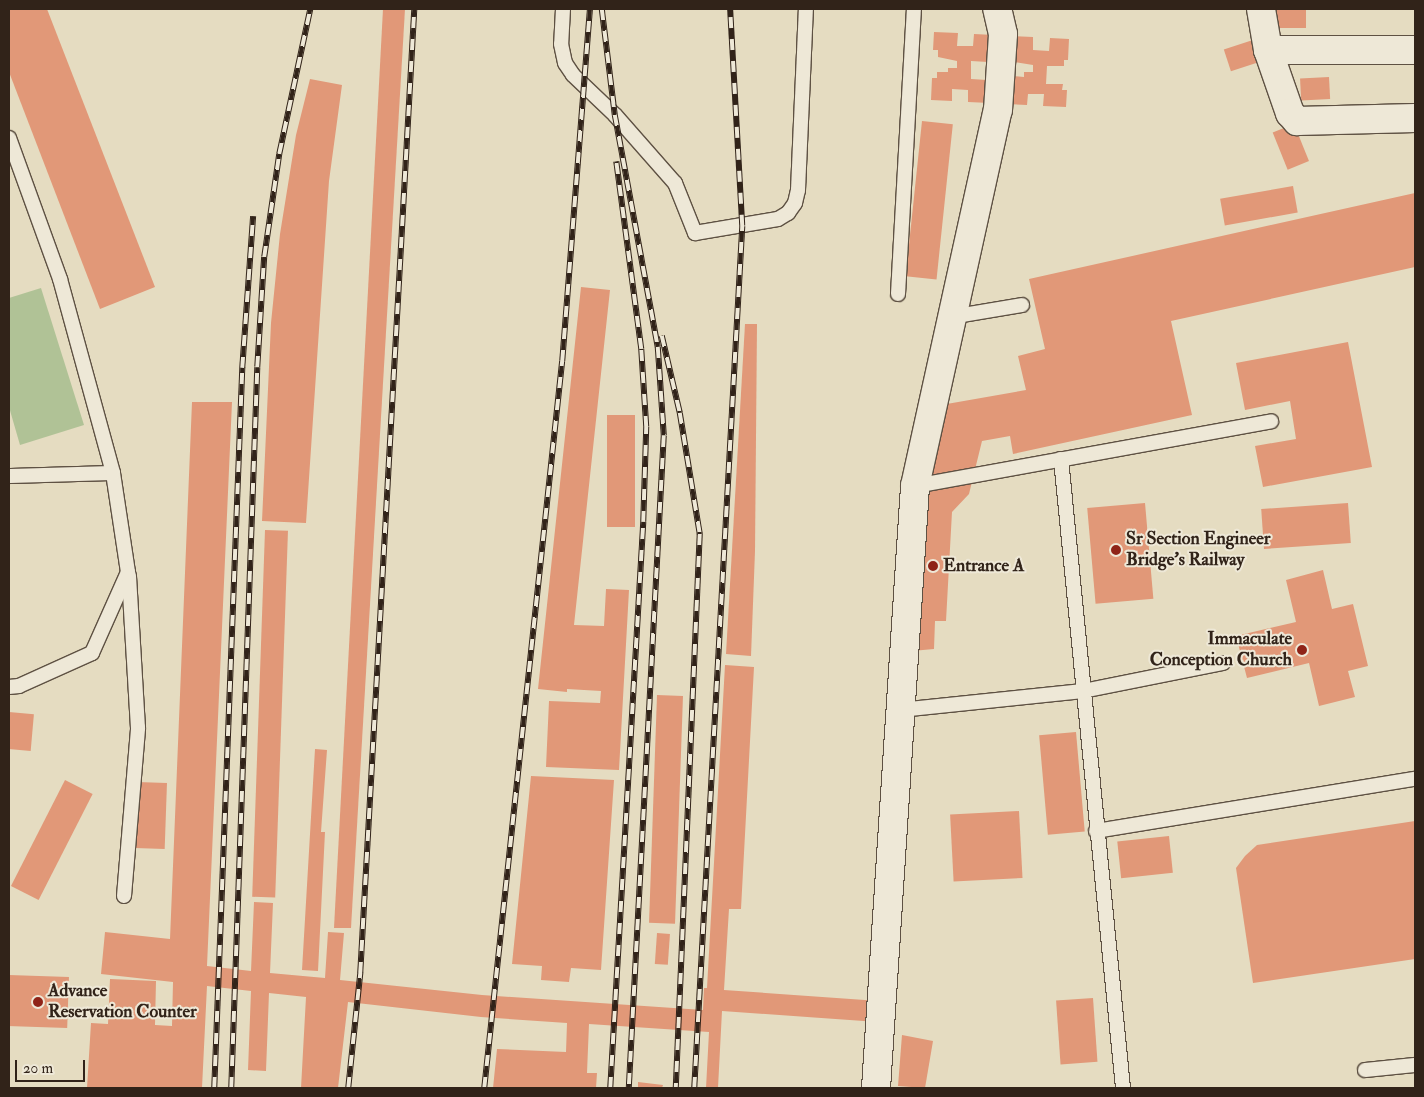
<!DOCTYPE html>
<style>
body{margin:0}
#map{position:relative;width:1424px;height:1097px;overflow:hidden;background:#e5dcc1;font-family:"IM FELL Double Pica",serif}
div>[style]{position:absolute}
.green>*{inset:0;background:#b0c296}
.building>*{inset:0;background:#e19878;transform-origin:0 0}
.roads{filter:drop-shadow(1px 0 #5e5143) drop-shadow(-1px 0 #5e5143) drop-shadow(0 1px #5e5143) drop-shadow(0 -1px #5e5143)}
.service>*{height:14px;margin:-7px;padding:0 7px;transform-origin:7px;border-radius:7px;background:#eee8d7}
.minor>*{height:28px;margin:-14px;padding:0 14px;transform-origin:14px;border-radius:14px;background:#eee8d7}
.rail>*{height:5.5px;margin-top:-2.75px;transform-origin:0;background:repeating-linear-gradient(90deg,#eee8d7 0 11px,#312319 0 22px);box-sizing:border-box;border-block:1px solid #312319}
.dots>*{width:14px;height:14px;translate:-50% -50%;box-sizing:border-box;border:2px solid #eee8d7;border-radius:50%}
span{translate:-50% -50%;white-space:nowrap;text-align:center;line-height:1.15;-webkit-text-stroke:4px #eee8d7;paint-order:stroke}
.poi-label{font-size:18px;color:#312319;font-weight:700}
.left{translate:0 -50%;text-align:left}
.right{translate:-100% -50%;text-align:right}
.frame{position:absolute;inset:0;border:10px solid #312319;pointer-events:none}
.scale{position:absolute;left:15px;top:1060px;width:70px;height:22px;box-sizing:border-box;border:2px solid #312319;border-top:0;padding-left:6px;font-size:15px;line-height:18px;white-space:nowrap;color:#312319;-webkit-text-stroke:4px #eee8d7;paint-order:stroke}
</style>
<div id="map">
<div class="green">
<i style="clip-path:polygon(41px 288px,84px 425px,20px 445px,9px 407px,9px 298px)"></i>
</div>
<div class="building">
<i style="clip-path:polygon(9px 9px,47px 9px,155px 287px,100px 309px,9px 72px)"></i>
<i style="clip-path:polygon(383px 9px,405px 9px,351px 928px,334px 928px)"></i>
<i style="left:1272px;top:9px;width:34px;height:19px"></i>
<i style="clip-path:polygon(934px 32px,958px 33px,957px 46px,973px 46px,974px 34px,994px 35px,988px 62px,971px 61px,971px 79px,987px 80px,990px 103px,968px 102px,968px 90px,952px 89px,952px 101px,931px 100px,932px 78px,937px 78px,937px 72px,948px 72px,948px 68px,957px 68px,957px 61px,938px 57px,938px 50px,933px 50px)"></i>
<i style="clip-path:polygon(1010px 36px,1033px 37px,1033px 50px,1049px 51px,1050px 38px,1069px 39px,1068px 60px,1064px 60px,1064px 66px,1047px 66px,1046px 84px,1063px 84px,1062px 90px,1067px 90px,1066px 107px,1043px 106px,1044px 94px,1028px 94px,1027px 105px,1006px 104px,1013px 76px,1024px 77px,1024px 72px,1033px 72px,1033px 65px,1014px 62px)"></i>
<i style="left:1259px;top:38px;width:23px;height:37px;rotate:72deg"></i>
<i style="left:1329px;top:77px;width:22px;height:29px;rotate:87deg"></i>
<i style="clip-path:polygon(310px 79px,342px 85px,329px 181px,306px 523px,262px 521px,271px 323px,280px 234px,296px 135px)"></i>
<i style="left:922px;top:121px;width:31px;height:156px;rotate:6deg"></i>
<i style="left:1294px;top:124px;width:40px;height:23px;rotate:68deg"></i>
<i style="left:1293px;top:186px;width:27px;height:74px;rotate:80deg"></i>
<i style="clip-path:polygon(1415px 193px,1415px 267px,1171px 321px,1192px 415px,1013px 454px,1010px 436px,982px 441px,969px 494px,952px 512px,946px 621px,935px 621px,934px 649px,912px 651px,923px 484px,941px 405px,1026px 390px,1018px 356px,1045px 349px,1029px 279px)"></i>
<i style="clip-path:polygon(581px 287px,610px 290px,574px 625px,604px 626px,606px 589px,629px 590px,619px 770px,546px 767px,549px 701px,600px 703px,601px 691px,567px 689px,567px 692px,538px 689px)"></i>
<i style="clip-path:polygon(745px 324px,757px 324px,755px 551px,751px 656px,726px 654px)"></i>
<i style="clip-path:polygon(1348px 342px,1372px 467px,1263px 487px,1255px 446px,1296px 439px,1290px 401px,1245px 410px,1236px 363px)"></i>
<i style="clip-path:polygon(192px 402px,232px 402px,207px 966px,251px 971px,254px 902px,273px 903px,270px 973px,325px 978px,328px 932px,344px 933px,340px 980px,482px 995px,703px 1010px,704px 988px,707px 988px,725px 665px,754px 667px,741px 909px,729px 909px,724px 990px,879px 1001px,878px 1022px,722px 1011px,718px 1088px,706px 1088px,709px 1032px,589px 1024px,587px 1073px,597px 1073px,596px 1088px,493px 1088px,497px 1049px,566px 1052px,567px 1023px,481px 1017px,348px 1002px,338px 1088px,301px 1088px,306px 997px,269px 993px,266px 1071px,248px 1070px,251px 991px,207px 986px,202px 1088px,87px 1088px,91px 1023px,108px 1024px,110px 979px,156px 981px,155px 1025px,172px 1026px,173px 982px,101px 974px,105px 932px,170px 939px)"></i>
<i style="left:607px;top:415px;width:28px;height:112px"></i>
<i style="left:1145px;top:503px;width:96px;height:58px;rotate:85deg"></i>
<i style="left:1348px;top:503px;width:40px;height:87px;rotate:86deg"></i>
<i style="left:265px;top:530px;width:23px;height:367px;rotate:2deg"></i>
<i style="clip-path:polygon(1323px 570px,1332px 609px,1353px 604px,1368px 666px,1348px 671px,1355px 697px,1319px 706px,1309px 663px,1247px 678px,1236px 636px,1296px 622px,1286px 580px)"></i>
<i style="left:657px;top:695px;width:26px;height:228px;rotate:2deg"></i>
<i style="left:9px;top:712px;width:25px;height:37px;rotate:5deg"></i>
<i style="left:1076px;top:732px;width:100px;height:37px;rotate:85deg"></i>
<i style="clip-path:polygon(315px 749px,327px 750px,321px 832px,325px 832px,318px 971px,302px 970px)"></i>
<i style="clip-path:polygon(531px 776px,614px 780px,601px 970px,571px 968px,569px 982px,541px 980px,542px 966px,512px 964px)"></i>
<i style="left:65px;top:780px;width:31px;height:119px;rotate:27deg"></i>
<i style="left:137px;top:782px;width:30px;height:66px;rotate:2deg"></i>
<i style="left:1019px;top:811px;width:67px;height:69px;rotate:87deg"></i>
<i style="clip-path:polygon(1415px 821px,1415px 959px,1253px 983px,1236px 868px,1245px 856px,1257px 845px)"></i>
<i style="left:1169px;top:836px;width:37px;height:52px;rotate:84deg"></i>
<i style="left:657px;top:933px;width:13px;height:31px;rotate:4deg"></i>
<i style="left:9px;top:975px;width:60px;height:51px;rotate:2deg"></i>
<i style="left:1093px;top:998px;width:64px;height:37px;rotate:86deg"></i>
<i style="clip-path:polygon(902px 1035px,933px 1041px,925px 1088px,898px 1086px)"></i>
<i style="clip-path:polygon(638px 1082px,663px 1085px,662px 1088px,638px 1088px)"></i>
</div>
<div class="roads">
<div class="service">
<i style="left:563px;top:9px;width:35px;rotate:93deg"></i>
<i style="left:561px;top:44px;width:19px;rotate:78deg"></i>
<i style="left:565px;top:63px;width:14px;rotate:56deg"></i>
<i style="left:573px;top:75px;width:58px;rotate:43.6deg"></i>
<i style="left:615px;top:115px;width:91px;rotate:48.6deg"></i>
<i style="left:675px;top:183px;width:54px;rotate:68.2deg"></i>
<i style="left:695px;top:233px;width:84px;rotate:-9.6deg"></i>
<i style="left:778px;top:219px;width:12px;rotate:-31deg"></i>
<i style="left:788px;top:213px;width:12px;rotate:-55deg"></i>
<i style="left:795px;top:203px;width:13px;rotate:-77deg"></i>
<i style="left:798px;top:190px;width:181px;rotate:-87.5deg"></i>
<i style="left:9px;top:138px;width:150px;rotate:70.1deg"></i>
<i style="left:60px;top:279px;width:201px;rotate:74.7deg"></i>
<i style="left:113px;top:473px;width:100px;rotate:81.4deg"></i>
<i style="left:128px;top:572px;width:89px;rotate:114deg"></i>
<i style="left:92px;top:653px;width:80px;rotate:155.7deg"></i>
<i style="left:19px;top:686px;width:10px;rotate:174deg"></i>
<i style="left:898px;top:294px;width:285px;rotate:-86.8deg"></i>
<i style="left:951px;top:317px;width:72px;rotate:-9.6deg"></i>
<i style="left:1061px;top:459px;width:632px;rotate:84.37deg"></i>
<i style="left:9px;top:476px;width:104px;rotate:-1.7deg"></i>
<i style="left:915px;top:486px;width:362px;rotate:-10.3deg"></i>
<i style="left:900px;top:710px;width:184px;rotate:-5.9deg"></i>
<i style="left:1083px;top:691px;width:143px;rotate:-11.3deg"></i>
<i style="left:1096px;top:831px;width:323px;rotate:-9.3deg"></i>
<i style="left:124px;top:896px;width:169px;rotate:-85.2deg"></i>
<i style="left:138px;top:728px;width:153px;rotate:-93.4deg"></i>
<i style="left:1365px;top:1070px;width:50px;rotate:-5.7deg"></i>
</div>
<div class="minor">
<i style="left:1261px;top:9px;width:42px;rotate:80.3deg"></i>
<i style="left:1268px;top:50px;width:67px;rotate:70.8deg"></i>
<i style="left:1290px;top:113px;width:11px;rotate:49deg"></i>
<i style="left:1297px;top:121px;width:118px;rotate:-1.5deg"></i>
<i style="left:1268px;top:50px;width:147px"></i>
<i style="left:876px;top:1088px;width:603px;rotate:-86.29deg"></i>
<i style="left:915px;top:486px;width:385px;rotate:-77.6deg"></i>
<i style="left:998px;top:110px;width:76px;rotate:-86.2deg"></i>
<i style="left:1003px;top:34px;width:26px;rotate:-103deg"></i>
</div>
</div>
<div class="rail">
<i style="left:602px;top:9px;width:107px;rotate:83deg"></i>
<i style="left:615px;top:115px;width:236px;rotate:79.5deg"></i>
<i style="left:658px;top:347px;width:89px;rotate:86.1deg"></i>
<i style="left:664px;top:436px;width:653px;rotate:93.07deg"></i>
<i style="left:662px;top:336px;width:79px;rotate:76.8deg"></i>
<i style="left:680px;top:413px;width:123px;rotate:80.6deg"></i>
<i style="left:700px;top:534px;width:555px;rotate:92.48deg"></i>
<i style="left:214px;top:1088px;width:721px;rotate:-87.77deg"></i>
<i style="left:242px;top:368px;width:152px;rotate:-85.9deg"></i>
<i style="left:231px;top:1088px;width:721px;rotate:-87.93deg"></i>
<i style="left:257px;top:367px;width:110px;rotate:-86.4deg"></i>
<i style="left:264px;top:257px;width:104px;rotate:-81.7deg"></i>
<i style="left:279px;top:154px;width:148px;rotate:-77.9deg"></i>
<i style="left:348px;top:1088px;width:116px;rotate:-84deg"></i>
<i style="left:360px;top:973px;width:966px;rotate:-86.79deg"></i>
<i style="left:484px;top:1088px;width:731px;rotate:-83.88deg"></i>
<i style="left:562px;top:361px;width:353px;rotate:-85.5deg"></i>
<i style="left:610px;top:1088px;width:567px;rotate:-86.66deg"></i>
<i style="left:643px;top:522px;width:95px;rotate:-88.2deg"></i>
<i style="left:646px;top:427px;width:78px;rotate:-93.7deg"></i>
<i style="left:641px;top:349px;width:189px;rotate:-97.6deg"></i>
<i style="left:694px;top:1088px;width:863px;rotate:-86.81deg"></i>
<i style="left:742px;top:226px;width:217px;rotate:-93.2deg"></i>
</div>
<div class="dots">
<i style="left:1116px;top:550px;background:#8f2418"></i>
<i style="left:933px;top:566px;background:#8f2418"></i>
<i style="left:1302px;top:650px;background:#8f2418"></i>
<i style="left:38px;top:1002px;background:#8f2418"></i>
</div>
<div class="poi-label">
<span class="left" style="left:1126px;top:550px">Sr Section Engineer<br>Bridge's Railway</span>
<span class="left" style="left:943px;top:566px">Entrance A</span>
<span class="right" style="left:1292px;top:650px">Immaculate<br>Conception Church</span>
<span class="left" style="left:48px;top:1002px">Advance<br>Reservation Counter</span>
</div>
<div class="frame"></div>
<div class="scale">20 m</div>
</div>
